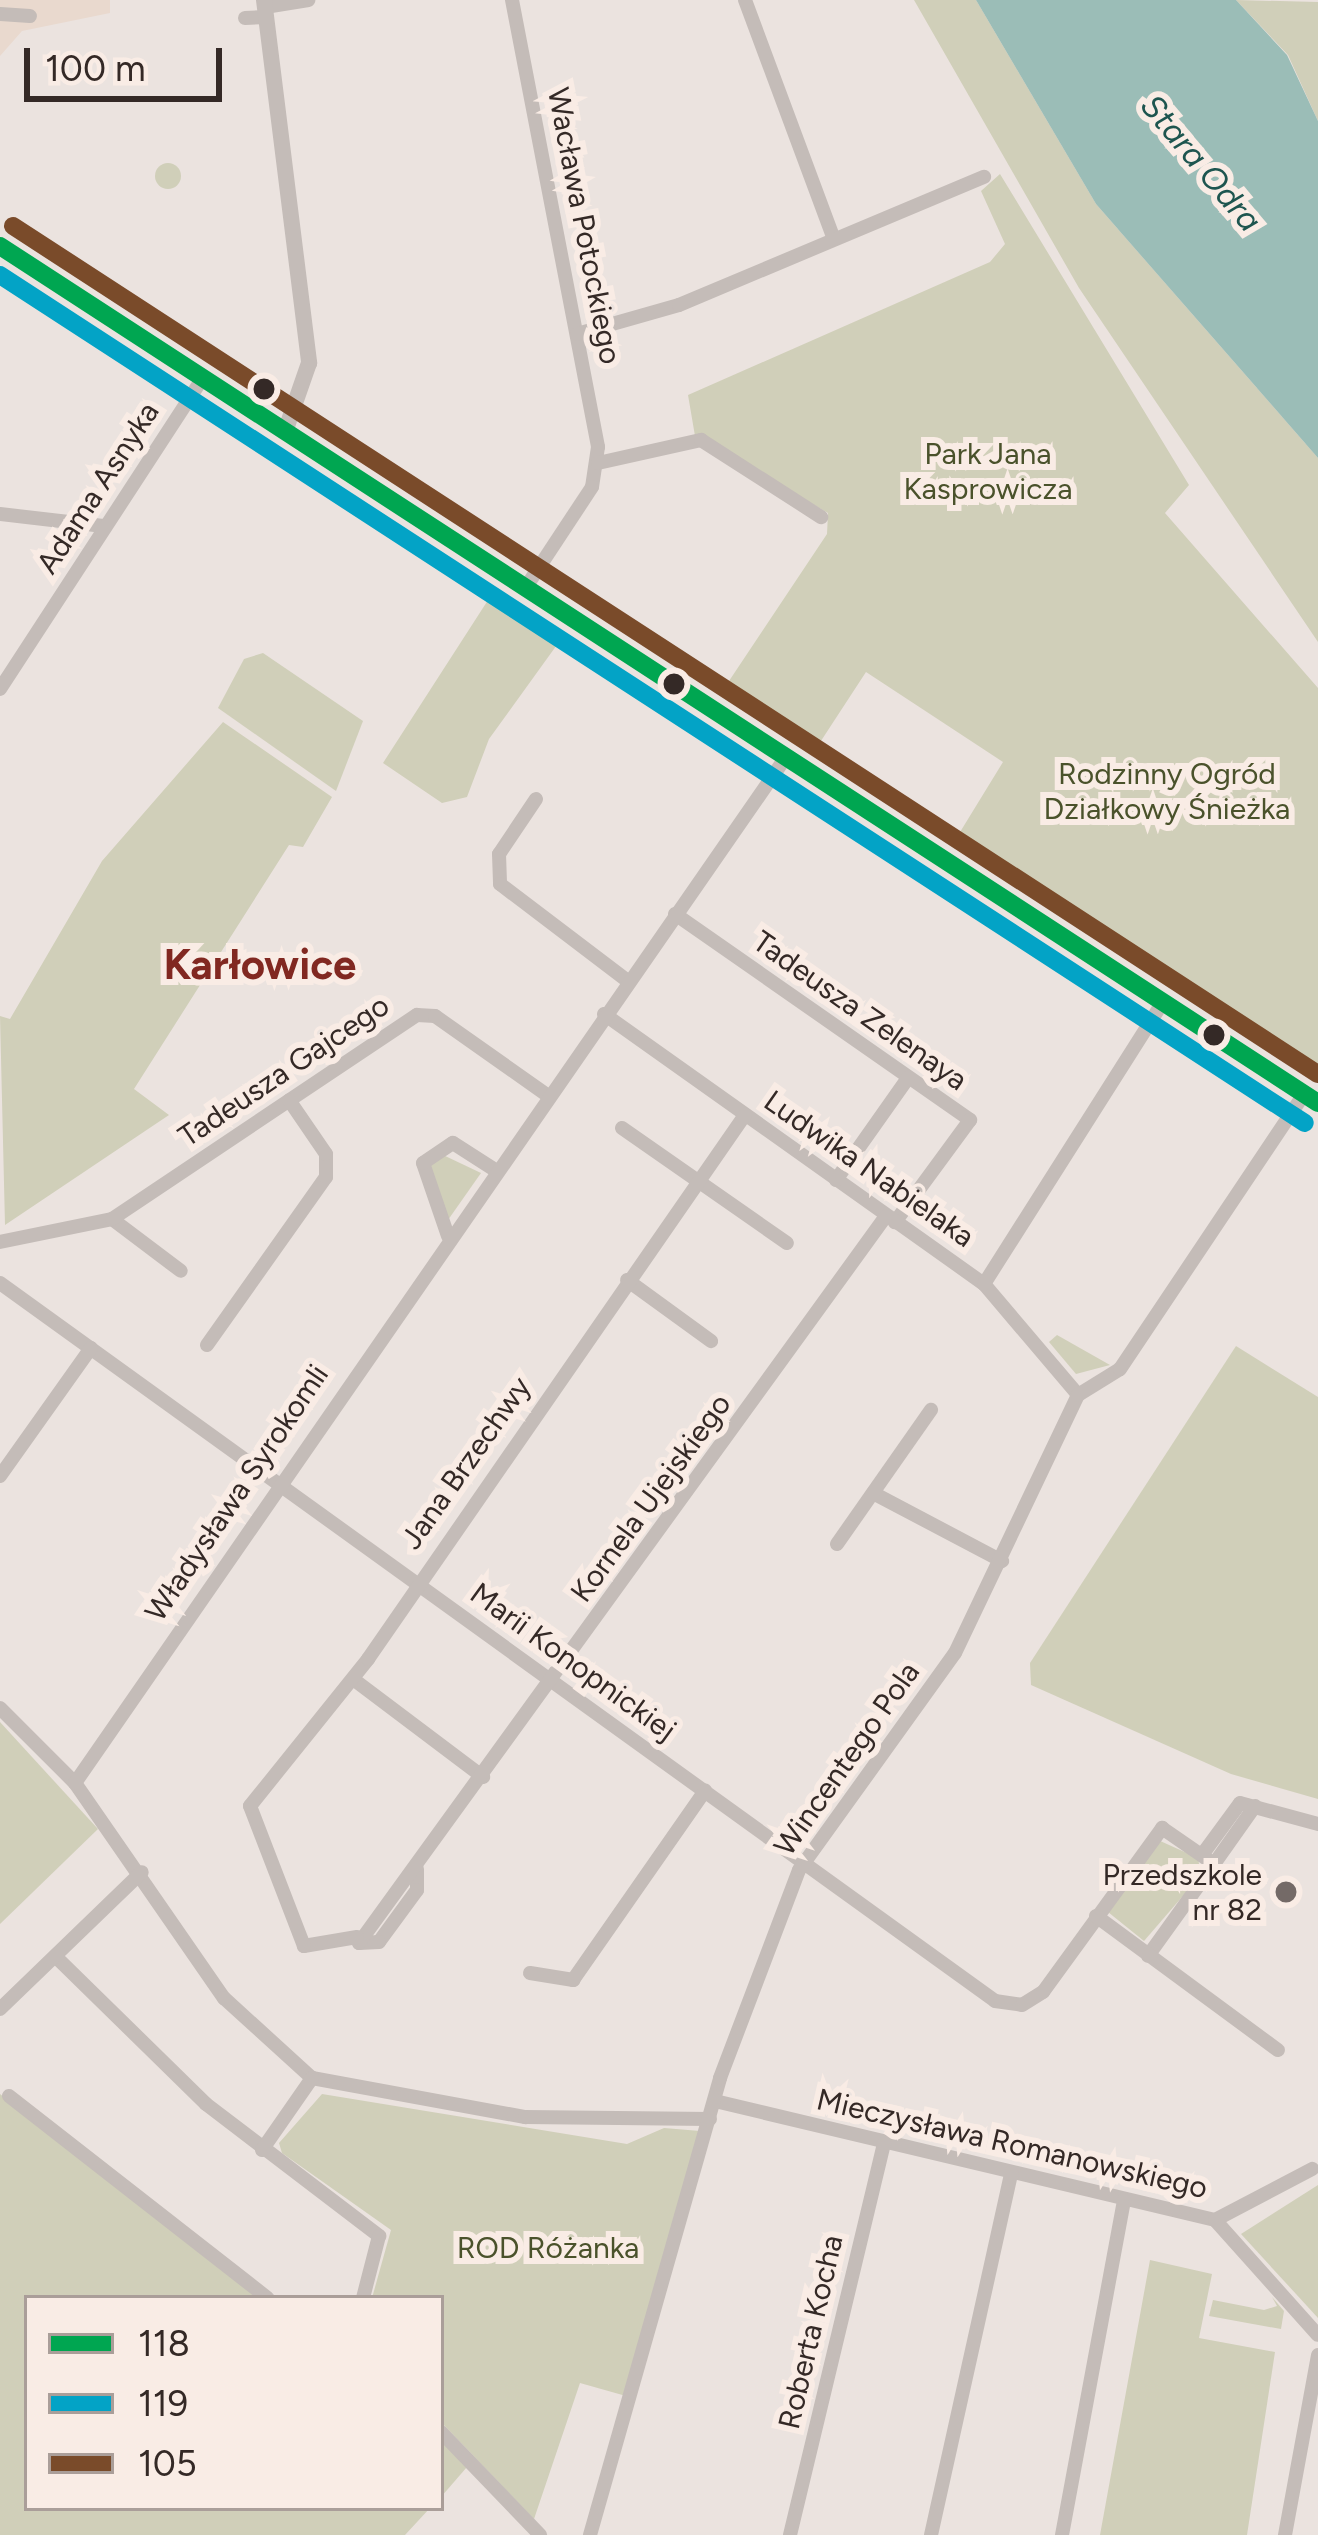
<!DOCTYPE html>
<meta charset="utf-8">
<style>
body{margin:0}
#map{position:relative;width:1318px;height:2535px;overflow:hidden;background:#ebe3df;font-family:Figtree,sans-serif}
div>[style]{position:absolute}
.green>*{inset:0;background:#d0cfb9}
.round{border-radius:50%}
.plaza>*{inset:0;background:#e9d9ce}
.water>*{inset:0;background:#9bbdb7}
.minor>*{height:14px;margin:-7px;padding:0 7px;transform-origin:7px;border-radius:7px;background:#c4bcb8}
.tertiary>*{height:16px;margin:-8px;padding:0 8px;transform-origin:8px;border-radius:8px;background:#c4bcb8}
.bus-1>*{height:18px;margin:-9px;padding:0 9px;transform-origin:9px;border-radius:9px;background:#00a651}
.bus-2>*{height:18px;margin:-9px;padding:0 9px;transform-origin:9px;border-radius:9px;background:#03a3c6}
.bus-3>*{height:18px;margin:-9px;padding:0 9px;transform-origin:9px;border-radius:9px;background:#7a4b2a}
.dots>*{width:33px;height:33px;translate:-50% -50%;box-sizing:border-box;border:6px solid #f9ece5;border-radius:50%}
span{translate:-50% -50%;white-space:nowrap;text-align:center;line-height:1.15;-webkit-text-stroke:12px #f9ece5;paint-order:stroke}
.street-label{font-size:30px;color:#342926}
.park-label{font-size:30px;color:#4a522b}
.poi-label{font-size:30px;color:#342926}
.right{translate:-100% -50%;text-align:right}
.water-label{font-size:33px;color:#1d554f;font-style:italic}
.district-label{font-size:42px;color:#812821;font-weight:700}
.legend{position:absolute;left:24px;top:2295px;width:420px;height:216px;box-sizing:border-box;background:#f9ece5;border:3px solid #aa9e99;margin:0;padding:15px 21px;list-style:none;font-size:36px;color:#342926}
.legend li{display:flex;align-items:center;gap:24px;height:60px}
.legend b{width:60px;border:3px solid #aa9e99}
.scale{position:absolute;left:24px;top:48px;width:198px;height:54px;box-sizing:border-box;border:6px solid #342926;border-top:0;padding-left:15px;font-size:36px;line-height:42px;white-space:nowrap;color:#342926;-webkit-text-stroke:9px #f9ece5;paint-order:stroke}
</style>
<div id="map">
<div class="green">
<i style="clip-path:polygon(914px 0,976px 0,1096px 204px,1318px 458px,1318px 642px,1079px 288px)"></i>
<i style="clip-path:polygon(1236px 0,1318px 2px,1318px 121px,1288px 55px)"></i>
<i class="round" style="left:155px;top:163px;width:26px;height:26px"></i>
<i style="clip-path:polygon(1000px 174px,1189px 485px,1165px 513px,1318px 688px,1318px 1072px,957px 837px,1003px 762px,866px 672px,817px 747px,725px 687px,827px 534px,828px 513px,695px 436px,688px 395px,990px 262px,1005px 244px,981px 191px)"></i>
<i style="clip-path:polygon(490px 597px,559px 642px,489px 739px,467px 797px,442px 803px,383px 763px)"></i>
<i style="clip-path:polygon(263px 653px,363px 721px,336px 791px,218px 708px,244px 659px)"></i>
<i style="clip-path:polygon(223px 722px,332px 797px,303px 847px,289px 845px,134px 1089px,169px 1115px,5px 1225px,0 1016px,10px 1019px,102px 861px)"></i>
<i style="clip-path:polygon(441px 1154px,481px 1173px,448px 1220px,429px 1167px)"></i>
<i style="clip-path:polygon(1057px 1335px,1110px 1365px,1076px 1374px,1049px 1342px)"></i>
<i style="clip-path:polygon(1236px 1346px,1318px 1397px,1318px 1799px,1231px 1774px,1031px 1685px,1030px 1663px)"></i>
<i style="clip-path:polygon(0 1722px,98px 1829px,0 1924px)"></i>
<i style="clip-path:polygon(1158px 1840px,1198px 1858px,1201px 1875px,1144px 1941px,1108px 1912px)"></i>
<i style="clip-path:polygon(0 2094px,258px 2298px,27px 2298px,27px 2508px,430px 2508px,405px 2535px,0 2535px)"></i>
<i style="clip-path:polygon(322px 2094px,627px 2144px,664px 2128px,700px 2131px,626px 2396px,580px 2383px,534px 2519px,441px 2422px,441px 2298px,372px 2298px,391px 2230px,282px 2153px,279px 2143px)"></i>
<i style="clip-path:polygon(1318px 2185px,1318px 2318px,1241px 2234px)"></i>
<i style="clip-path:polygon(1150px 2260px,1212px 2274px,1199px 2338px,1275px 2352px,1247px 2535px,1100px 2535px)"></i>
<i style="clip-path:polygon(1272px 2297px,1284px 2311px,1281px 2329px,1209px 2316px,1213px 2300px,1264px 2310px,1277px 2306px)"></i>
<i style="clip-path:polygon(441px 2440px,467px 2467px,441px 2497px)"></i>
</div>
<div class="plaza">
<i style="clip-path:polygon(0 0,110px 0,110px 13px,22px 31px,0 56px)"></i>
</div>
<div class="water">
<i style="clip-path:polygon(976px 0,1236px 0,1287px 55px,1318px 121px,1318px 458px,1096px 204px)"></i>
</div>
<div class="minor">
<i style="left:512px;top:0;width:455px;rotate:79.1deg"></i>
<i style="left:598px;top:447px;width:40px;rotate:98.5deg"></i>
<i style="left:592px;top:487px;width:120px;rotate:123.4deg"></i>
<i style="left:745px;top:0;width:255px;rotate:69.6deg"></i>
<i style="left:265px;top:7px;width:44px;rotate:-9.2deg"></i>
<i style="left:0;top:14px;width:30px;rotate:4deg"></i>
<i style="left:245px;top:18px;width:21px;rotate:-3deg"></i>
<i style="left:577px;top:334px;width:106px;rotate:-15.9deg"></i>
<i style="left:679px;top:305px;width:331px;rotate:-22.8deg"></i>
<i style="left:598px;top:463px;width:106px;rotate:-12.6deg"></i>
<i style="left:701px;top:440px;width:143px;rotate:32.7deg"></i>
<i style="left:0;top:514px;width:104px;rotate:6.6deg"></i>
<i style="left:0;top:689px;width:371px;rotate:-56.9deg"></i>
<i style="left:536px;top:799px;width:66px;rotate:123.9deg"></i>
<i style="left:499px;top:854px;width:30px;rotate:88deg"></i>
<i style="left:500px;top:884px;width:161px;rotate:37.2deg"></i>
<i style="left:675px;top:914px;width:360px;rotate:34.9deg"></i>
<i style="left:970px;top:1120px;width:127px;rotate:126.3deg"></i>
<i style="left:604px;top:1014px;width:466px;rotate:35.4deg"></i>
<i style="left:984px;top:1284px;width:145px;rotate:49.7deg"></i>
<i style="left:622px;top:1128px;width:201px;rotate:34.9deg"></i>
<i style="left:836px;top:1180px;width:125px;rotate:-54.8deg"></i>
<i style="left:112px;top:1219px;width:86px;rotate:37deg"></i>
<i style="left:448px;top:1236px;width:77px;rotate:-108.9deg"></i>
<i style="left:423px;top:1163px;width:36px;rotate:-34deg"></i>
<i style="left:453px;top:1143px;width:50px;rotate:32.7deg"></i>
<i style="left:0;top:1242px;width:114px;rotate:-11.6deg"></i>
<i style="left:112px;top:1219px;width:367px;rotate:-33.8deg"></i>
<i style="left:417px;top:1015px;width:18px;rotate:3deg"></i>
<i style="left:435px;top:1016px;width:137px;rotate:35.2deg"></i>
<i style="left:627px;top:1280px;width:104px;rotate:36deg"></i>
<i style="left:0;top:1283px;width:1227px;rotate:35.81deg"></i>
<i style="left:995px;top:2001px;width:27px;rotate:8deg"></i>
<i style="left:1022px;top:2005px;width:25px;rotate:-32deg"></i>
<i style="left:1043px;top:1992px;width:203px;rotate:-54deg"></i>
<i style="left:1162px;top:1828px;width:63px;rotate:34.7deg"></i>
<i style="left:1214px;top:1864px;width:113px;rotate:125.7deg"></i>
<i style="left:984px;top:1284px;width:333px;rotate:-57.6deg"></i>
<i style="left:207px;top:1345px;width:206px;rotate:-54.7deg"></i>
<i style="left:326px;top:1177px;width:23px;rotate:-90deg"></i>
<i style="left:326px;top:1154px;width:65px;rotate:-124.4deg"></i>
<i style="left:0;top:1476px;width:157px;rotate:-54.6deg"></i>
<i style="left:873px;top:1493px;width:146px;rotate:27.8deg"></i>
<i style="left:837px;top:1544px;width:164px;rotate:-55deg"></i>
<i style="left:353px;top:1679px;width:163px;rotate:37deg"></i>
<i style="left:0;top:1708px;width:106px;rotate:45deg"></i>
<i style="left:75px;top:1783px;width:262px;rotate:55.3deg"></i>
<i style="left:224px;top:1998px;width:119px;rotate:42.3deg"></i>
<i style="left:312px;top:2078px;width:217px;rotate:10.4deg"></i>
<i style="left:525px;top:2117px;width:185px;rotate:0.6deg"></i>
<i style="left:75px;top:1783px;width:1248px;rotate:-55.28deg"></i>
<i style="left:1202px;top:1855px;width:64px;rotate:-53.8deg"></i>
<i style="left:1240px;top:1803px;width:81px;rotate:15.1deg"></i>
<i style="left:1214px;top:1864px;width:71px;rotate:-54.7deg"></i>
<i style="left:417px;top:1869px;width:21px;rotate:90deg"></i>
<i style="left:417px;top:1890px;width:64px;rotate:126.2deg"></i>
<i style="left:379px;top:1942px;width:20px;rotate:177deg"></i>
<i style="left:359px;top:1943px;width:898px;rotate:-54.06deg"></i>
<i style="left:1096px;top:1916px;width:226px;rotate:36.4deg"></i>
<i style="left:357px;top:1937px;width:54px;rotate:170.4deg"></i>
<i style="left:304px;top:1946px;width:150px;rotate:-111.1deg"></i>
<i style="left:250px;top:1806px;width:189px;rotate:-51.2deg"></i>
<i style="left:368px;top:1659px;width:662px;rotate:-55.28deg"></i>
<i style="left:56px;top:1957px;width:210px;rotate:44.4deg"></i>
<i style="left:206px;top:2104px;width:218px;rotate:37.3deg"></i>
<i style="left:379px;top:2236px;width:64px;rotate:104.5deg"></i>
<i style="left:530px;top:1973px;width:44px;rotate:9.2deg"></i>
<i style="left:573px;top:1980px;width:231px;rotate:-55.1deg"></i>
<i style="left:0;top:2009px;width:197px;rotate:-44deg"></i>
<i style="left:9px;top:2096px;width:328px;rotate:38deg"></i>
<i style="left:715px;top:2101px;width:514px;rotate:13.39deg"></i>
<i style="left:1215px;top:2220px;width:154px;rotate:48.2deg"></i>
<i style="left:262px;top:2150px;width:88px;rotate:-55.2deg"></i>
<i style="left:1215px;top:2220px;width:110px;rotate:-27.7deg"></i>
<i style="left:441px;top:2432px;width:143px;rotate:46.1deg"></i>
<i style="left:590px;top:2535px;width:475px;rotate:-74.1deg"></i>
<i style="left:720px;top:2078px;width:222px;rotate:-69.2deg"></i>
<i style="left:799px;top:1870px;width:267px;rotate:-54.3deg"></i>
<i style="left:955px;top:1653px;width:286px;rotate:-64.5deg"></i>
<i style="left:1078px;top:1395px;width:49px;rotate:-31.8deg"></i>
<i style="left:1120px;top:1369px;width:331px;rotate:-56.2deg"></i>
<i style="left:790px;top:2535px;width:403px;rotate:-76.5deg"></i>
<i style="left:931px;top:2535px;width:371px;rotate:-77.5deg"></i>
<i style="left:1062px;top:2535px;width:341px;rotate:-79.5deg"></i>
<i style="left:1285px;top:2535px;width:183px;rotate:-79.6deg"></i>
</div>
<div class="tertiary">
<i style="left:264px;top:0;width:366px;rotate:82.9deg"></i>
<i style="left:309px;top:363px;width:73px;rotate:109.2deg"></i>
<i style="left:0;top:246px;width:1572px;rotate:33.03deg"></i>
</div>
<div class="bus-1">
<i style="left:0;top:246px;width:1572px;rotate:33.03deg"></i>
</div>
<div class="bus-2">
<i style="left:0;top:275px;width:1556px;rotate:33.02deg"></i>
</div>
<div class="bus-3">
<i style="left:13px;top:226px;width:1556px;rotate:33.02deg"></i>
</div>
<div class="dots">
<i style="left:264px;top:389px;background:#342926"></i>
<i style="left:674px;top:684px;background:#342926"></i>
<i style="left:1214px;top:1035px;background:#342926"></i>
<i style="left:1286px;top:1892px;background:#746a67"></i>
</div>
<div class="street-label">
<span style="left:584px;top:226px;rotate:79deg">Wacława Potockiego</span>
<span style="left:98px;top:488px;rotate:-57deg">Adama Asnyka</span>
<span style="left:860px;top:1011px;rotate:35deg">Tadeusza Zelenaya</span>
<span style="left:284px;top:1071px;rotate:-34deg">Tadeusza Gajcego</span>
<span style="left:869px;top:1169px;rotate:35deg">Ludwika Nabielaka</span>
<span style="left:466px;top:1463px;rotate:-55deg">Jana Brzechwy</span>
<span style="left:237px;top:1493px;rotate:-56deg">Władysława Syrokomli</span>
<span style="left:651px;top:1498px;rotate:-54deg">Kornela Ujejskiego</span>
<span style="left:573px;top:1662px;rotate:36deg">Marii Konopnickiej</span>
<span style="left:847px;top:1759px;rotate:-55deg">Wincentego Pola</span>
<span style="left:1012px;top:2144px;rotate:13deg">Mieczysława Romanowskiego</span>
<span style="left:811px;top:2332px;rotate:-77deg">Roberta Kocha</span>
</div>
<div class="park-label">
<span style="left:988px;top:471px">Park Jana<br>Kasprowicza</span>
<span style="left:1167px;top:791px">Rodzinny Ogród<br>Działkowy Śnieżka</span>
<span style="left:548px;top:2248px">ROD Różanka</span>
</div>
<div class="poi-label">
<span class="right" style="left:1262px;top:1892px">Przedszkole<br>nr 82</span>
</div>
<div class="water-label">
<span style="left:1201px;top:163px;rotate:50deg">Stara Odra</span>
</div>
<div class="district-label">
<span style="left:260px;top:965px">Karłowice</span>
</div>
<ul class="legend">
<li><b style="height:15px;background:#00a651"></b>118</li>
<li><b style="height:15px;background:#03a3c6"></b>119</li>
<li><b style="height:15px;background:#7a4b2a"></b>105</li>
</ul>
<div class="scale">100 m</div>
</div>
